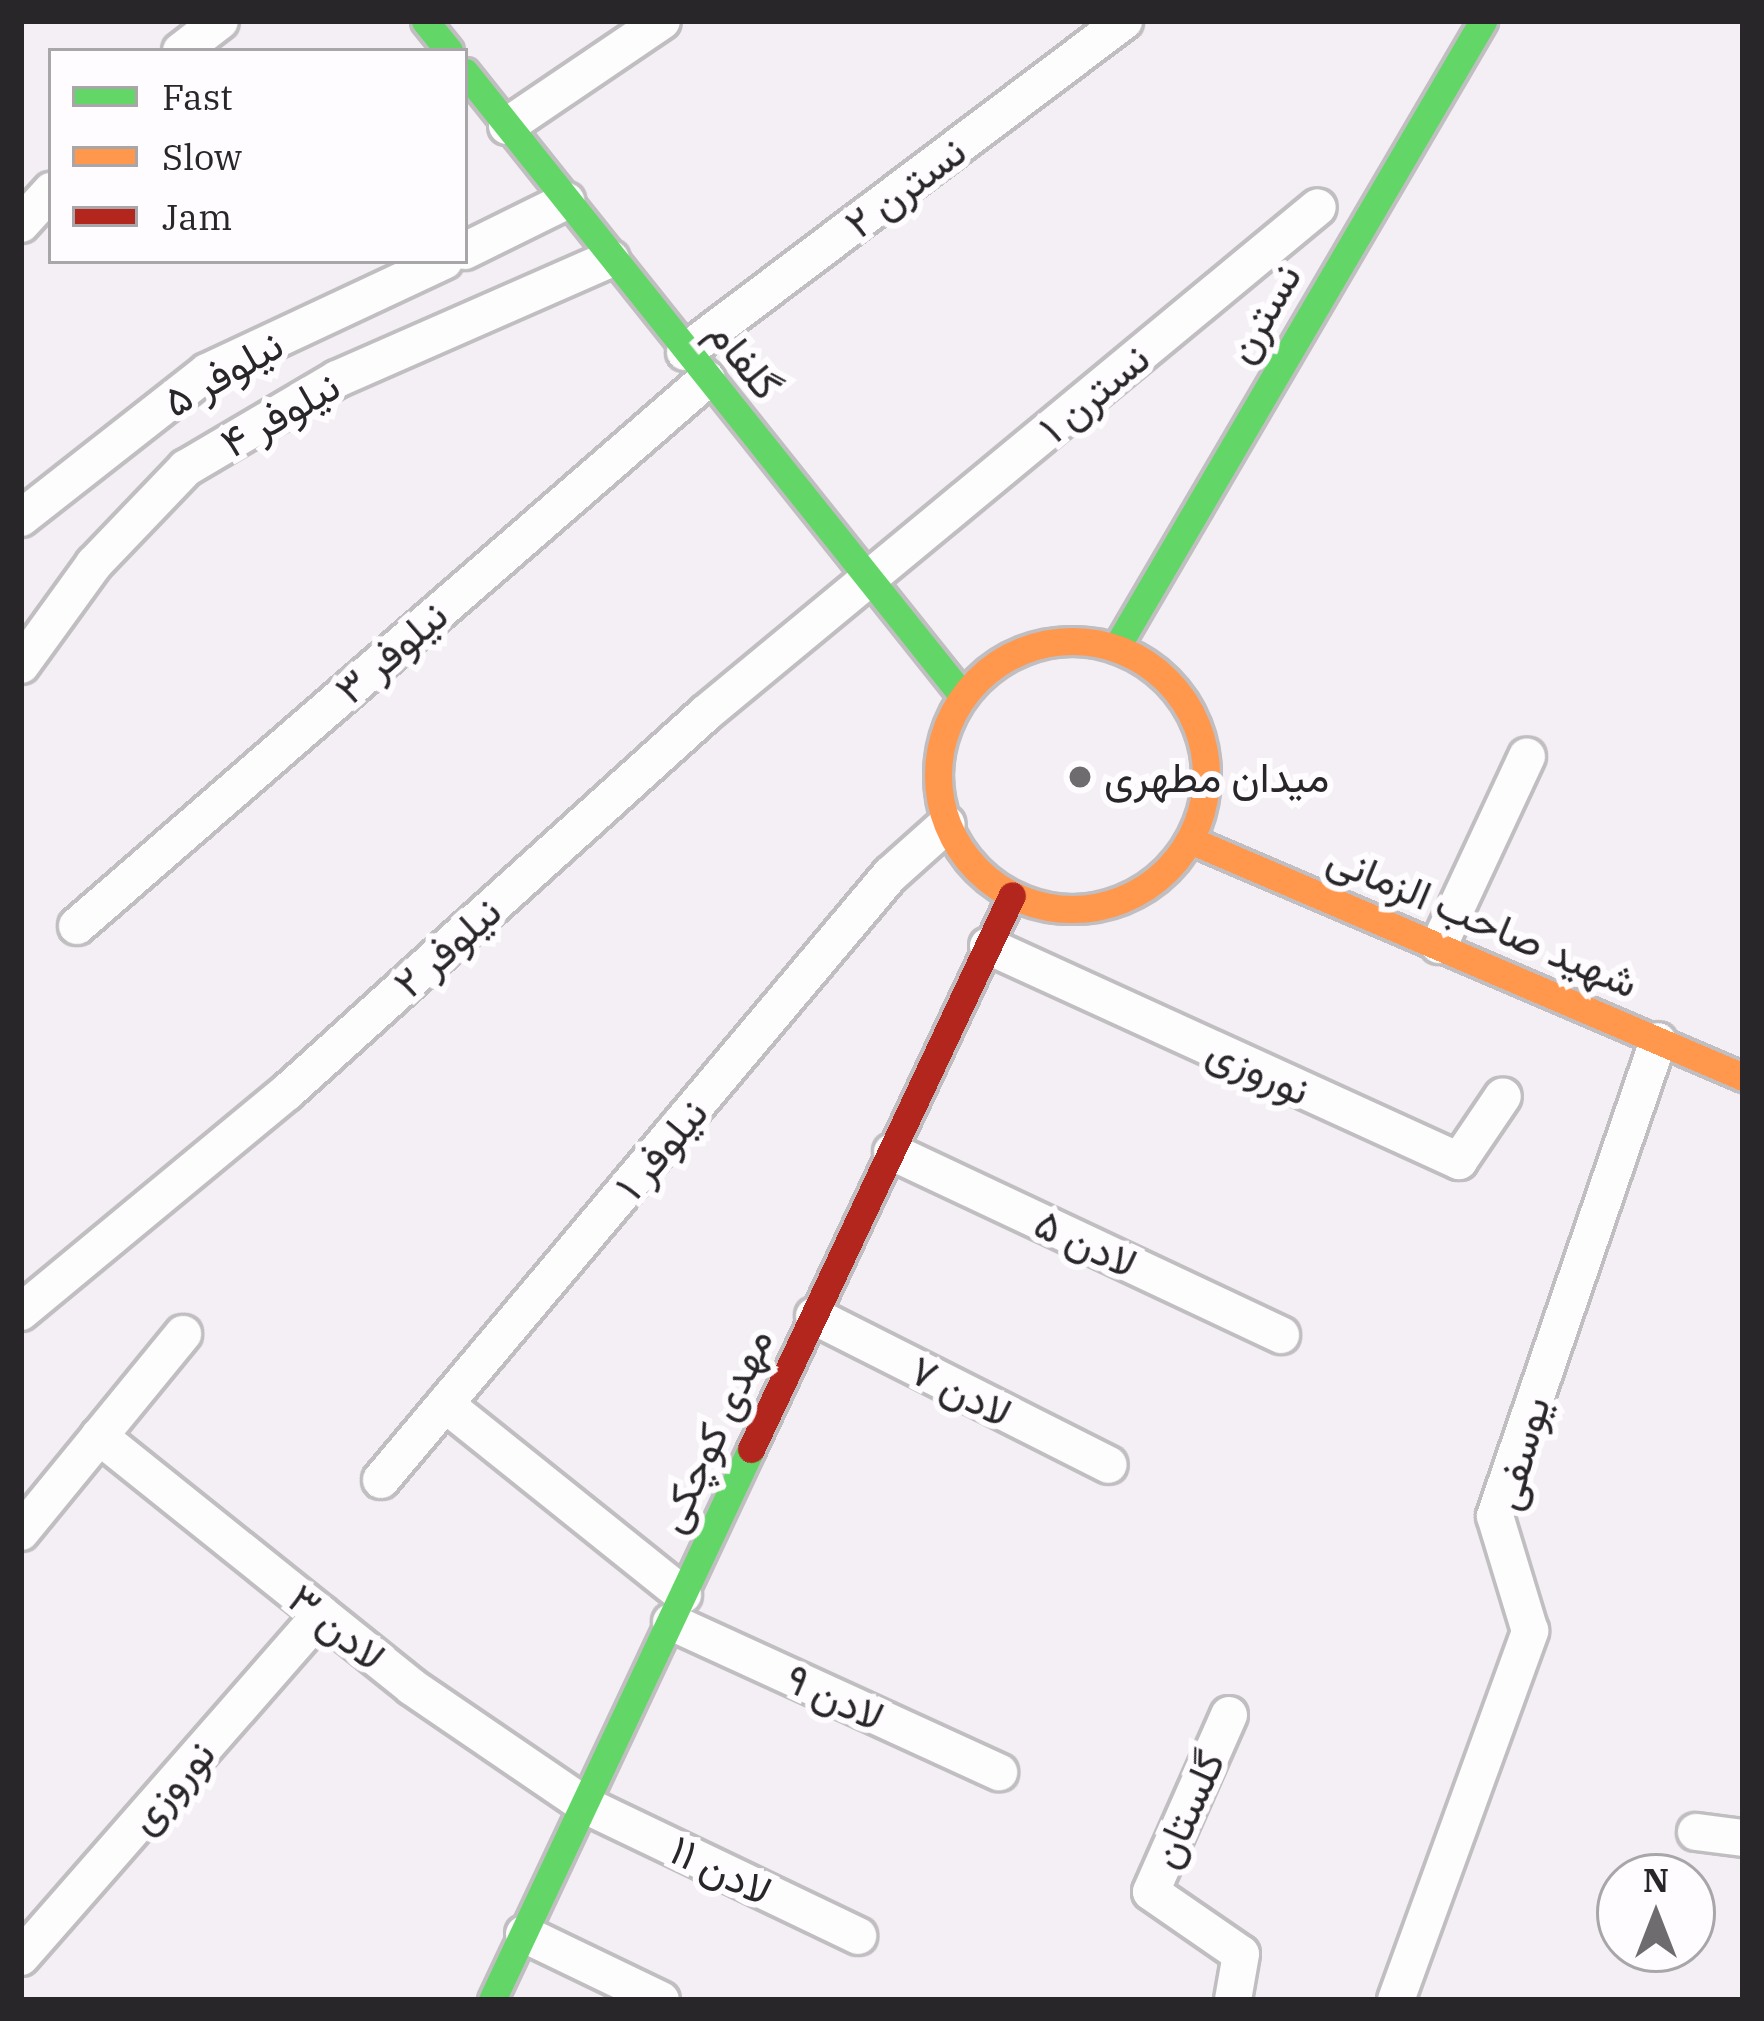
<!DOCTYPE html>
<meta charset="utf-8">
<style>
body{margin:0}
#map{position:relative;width:1764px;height:2021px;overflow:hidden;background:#f3eff4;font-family:"IBM Plex Serif",Vazirmatn,serif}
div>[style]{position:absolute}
.roads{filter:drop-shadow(3px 0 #c1bec1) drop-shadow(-3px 0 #c1bec1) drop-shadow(0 3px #c1bec1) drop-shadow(0 -3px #c1bec1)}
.street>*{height:36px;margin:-18px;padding:0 18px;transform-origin:18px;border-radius:18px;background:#fdfdfd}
.fast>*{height:27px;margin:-13.5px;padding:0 13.5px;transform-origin:13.5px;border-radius:13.5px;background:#63d668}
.slow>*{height:27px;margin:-13.5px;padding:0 13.5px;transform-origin:13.5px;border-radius:13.5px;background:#ff974d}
.slow>.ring{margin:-13.5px;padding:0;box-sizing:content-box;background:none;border:27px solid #ff974d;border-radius:50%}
.jam>*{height:27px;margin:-13.5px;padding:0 13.5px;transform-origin:13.5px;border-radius:13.5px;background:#b3261e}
.dots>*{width:33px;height:33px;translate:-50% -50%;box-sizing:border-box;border:6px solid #fefcfe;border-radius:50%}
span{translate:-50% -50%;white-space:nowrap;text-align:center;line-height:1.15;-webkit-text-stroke:12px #fefcfe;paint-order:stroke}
.street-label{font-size:42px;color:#282629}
.poi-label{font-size:42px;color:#282629}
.left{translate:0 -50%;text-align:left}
.frame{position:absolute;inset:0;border:24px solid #282629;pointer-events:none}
.legend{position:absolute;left:48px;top:48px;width:420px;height:216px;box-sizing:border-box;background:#fefcfe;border:3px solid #a8a6a9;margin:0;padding:15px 21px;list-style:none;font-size:36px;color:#282629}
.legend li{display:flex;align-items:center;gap:24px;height:60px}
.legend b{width:60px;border:3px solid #a8a6a9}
.north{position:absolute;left:1596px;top:1853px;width:120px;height:120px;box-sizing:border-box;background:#fefcfe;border:3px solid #a8a6a9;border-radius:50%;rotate:0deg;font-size:33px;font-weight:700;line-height:48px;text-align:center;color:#282629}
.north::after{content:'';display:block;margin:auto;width:42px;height:54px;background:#6f6c70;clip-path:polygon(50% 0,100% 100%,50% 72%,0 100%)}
</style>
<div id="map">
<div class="roads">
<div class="street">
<i style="left:181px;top:51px;width:49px;rotate:-37.6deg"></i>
<i style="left:507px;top:126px;width:187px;rotate:-34.1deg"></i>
<i style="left:21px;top:224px;width:45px;rotate:-47.7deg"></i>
<i style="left:465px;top:251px;width:113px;rotate:-26.3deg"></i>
<i style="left:685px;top:352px;width:550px;rotate:-37.02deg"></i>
<i style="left:21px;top:518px;width:236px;rotate:-38.1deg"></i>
<i style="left:207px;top:372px;width:262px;rotate:-25.1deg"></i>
<i style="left:21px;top:665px;width:125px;rotate:-54.1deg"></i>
<i style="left:94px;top:564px;width:133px;rotate:-46.2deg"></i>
<i style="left:186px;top:468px;width:175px;rotate:-30.5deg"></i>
<i style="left:337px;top:379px;width:299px;rotate:-23.7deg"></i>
<i style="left:77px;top:926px;width:834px;rotate:-40.97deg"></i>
<i style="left:1439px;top:945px;width:208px;rotate:-65deg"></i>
<i style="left:988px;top:946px;width:518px;rotate:24.54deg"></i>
<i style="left:1459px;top:1161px;width:78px;rotate:-55.9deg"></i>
<i style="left:892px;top:1152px;width:430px;rotate:25.2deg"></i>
<i style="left:21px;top:1312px;width:345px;rotate:-39.6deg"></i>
<i style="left:287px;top:1092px;width:564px;rotate:-42.12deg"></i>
<i style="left:705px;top:714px;width:795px;rotate:-39.59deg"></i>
<i style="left:814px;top:1316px;width:330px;rotate:26.8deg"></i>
<i style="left:445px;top:1404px;width:305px;rotate:38.7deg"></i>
<i style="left:99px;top:1436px;width:401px;rotate:38.7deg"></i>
<i style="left:412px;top:1687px;width:209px;rotate:34.3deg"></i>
<i style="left:585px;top:1805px;width:303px;rotate:25.6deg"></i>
<i style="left:381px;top:1480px;width:791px;rotate:-49.93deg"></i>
<i style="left:890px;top:875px;width:76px;rotate:-41.8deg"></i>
<i style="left:21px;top:1532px;width:256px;rotate:-50.7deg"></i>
<i style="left:671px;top:1622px;width:361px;rotate:24.6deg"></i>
<i style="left:1229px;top:1715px;width:193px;rotate:113.8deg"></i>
<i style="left:1151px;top:1892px;width:109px;rotate:34.6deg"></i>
<i style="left:1241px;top:1954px;width:47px;rotate:99.9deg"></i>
<i style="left:1696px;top:1832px;width:47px;rotate:7.3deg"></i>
<i style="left:524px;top:1934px;width:152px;rotate:25.7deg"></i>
<i style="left:21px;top:1957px;width:456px;rotate:-48.8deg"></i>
<i style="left:1396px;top:2000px;width:393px;rotate:-70deg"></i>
<i style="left:1530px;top:1631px;width:120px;rotate:-106.9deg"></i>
<i style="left:1495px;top:1516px;width:502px;rotate:-71.06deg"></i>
</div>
<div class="fast">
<i style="left:425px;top:21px;width:38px;rotate:51deg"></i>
<i style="left:465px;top:72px;width:798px;rotate:51.41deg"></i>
<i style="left:1116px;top:648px;width:727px;rotate:-59.66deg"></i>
<i style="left:492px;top:2000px;width:609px;rotate:-64.82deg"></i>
</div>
<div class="slow">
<i class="ring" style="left:938px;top:641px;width:241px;height:241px"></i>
<i style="left:1190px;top:840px;width:602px;rotate:23.2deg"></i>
</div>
<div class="jam">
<i style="left:751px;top:1449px;width:612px;rotate:-64.77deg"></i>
</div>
</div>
<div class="dots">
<i style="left:1080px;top:777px;background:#6f6c70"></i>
</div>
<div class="street-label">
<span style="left:905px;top:187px;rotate:-37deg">نسترن ۲</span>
<span style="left:1263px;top:313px;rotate:-60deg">نسترن</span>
<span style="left:745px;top:359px;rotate:51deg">گلفام</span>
<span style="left:223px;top:373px;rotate:-30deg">نیلوفر ۵</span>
<span style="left:1094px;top:393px;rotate:-40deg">نسترن ۱</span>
<span style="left:280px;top:414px;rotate:-30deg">نیلوفر ۴</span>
<span style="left:391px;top:652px;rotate:-41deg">نیلوفر ۳</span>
<span style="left:1483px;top:920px;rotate:23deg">شهید صاحب الزمانی</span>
<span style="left:447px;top:947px;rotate:-42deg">نیلوفر ۲</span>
<span style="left:1259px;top:1070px;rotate:25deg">نوروزی</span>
<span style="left:661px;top:1149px;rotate:-50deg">نیلوفر ۱</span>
<span style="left:1086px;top:1243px;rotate:25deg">لادن ۵</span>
<span style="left:961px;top:1391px;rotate:27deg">لادن ۷</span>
<span style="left:714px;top:1430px;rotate:-65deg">مهدی کوچکی</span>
<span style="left:1520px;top:1453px;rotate:-74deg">یوسفی</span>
<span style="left:337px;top:1627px;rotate:39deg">لادن ۳</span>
<span style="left:835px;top:1697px;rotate:25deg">لادن ۹</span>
<span style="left:171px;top:1786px;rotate:-49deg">نوروزی</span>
<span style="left:1187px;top:1809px;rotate:-66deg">گلستان</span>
<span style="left:721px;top:1870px;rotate:26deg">لادن ۱۱</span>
</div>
<div class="poi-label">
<span class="left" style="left:1104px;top:777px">میدان مطهری</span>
</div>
<div class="frame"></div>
<ul class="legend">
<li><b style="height:15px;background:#63d668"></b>Fast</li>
<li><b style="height:15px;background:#ff974d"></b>Slow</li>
<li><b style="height:15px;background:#b3261e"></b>Jam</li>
</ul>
<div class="north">N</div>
</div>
